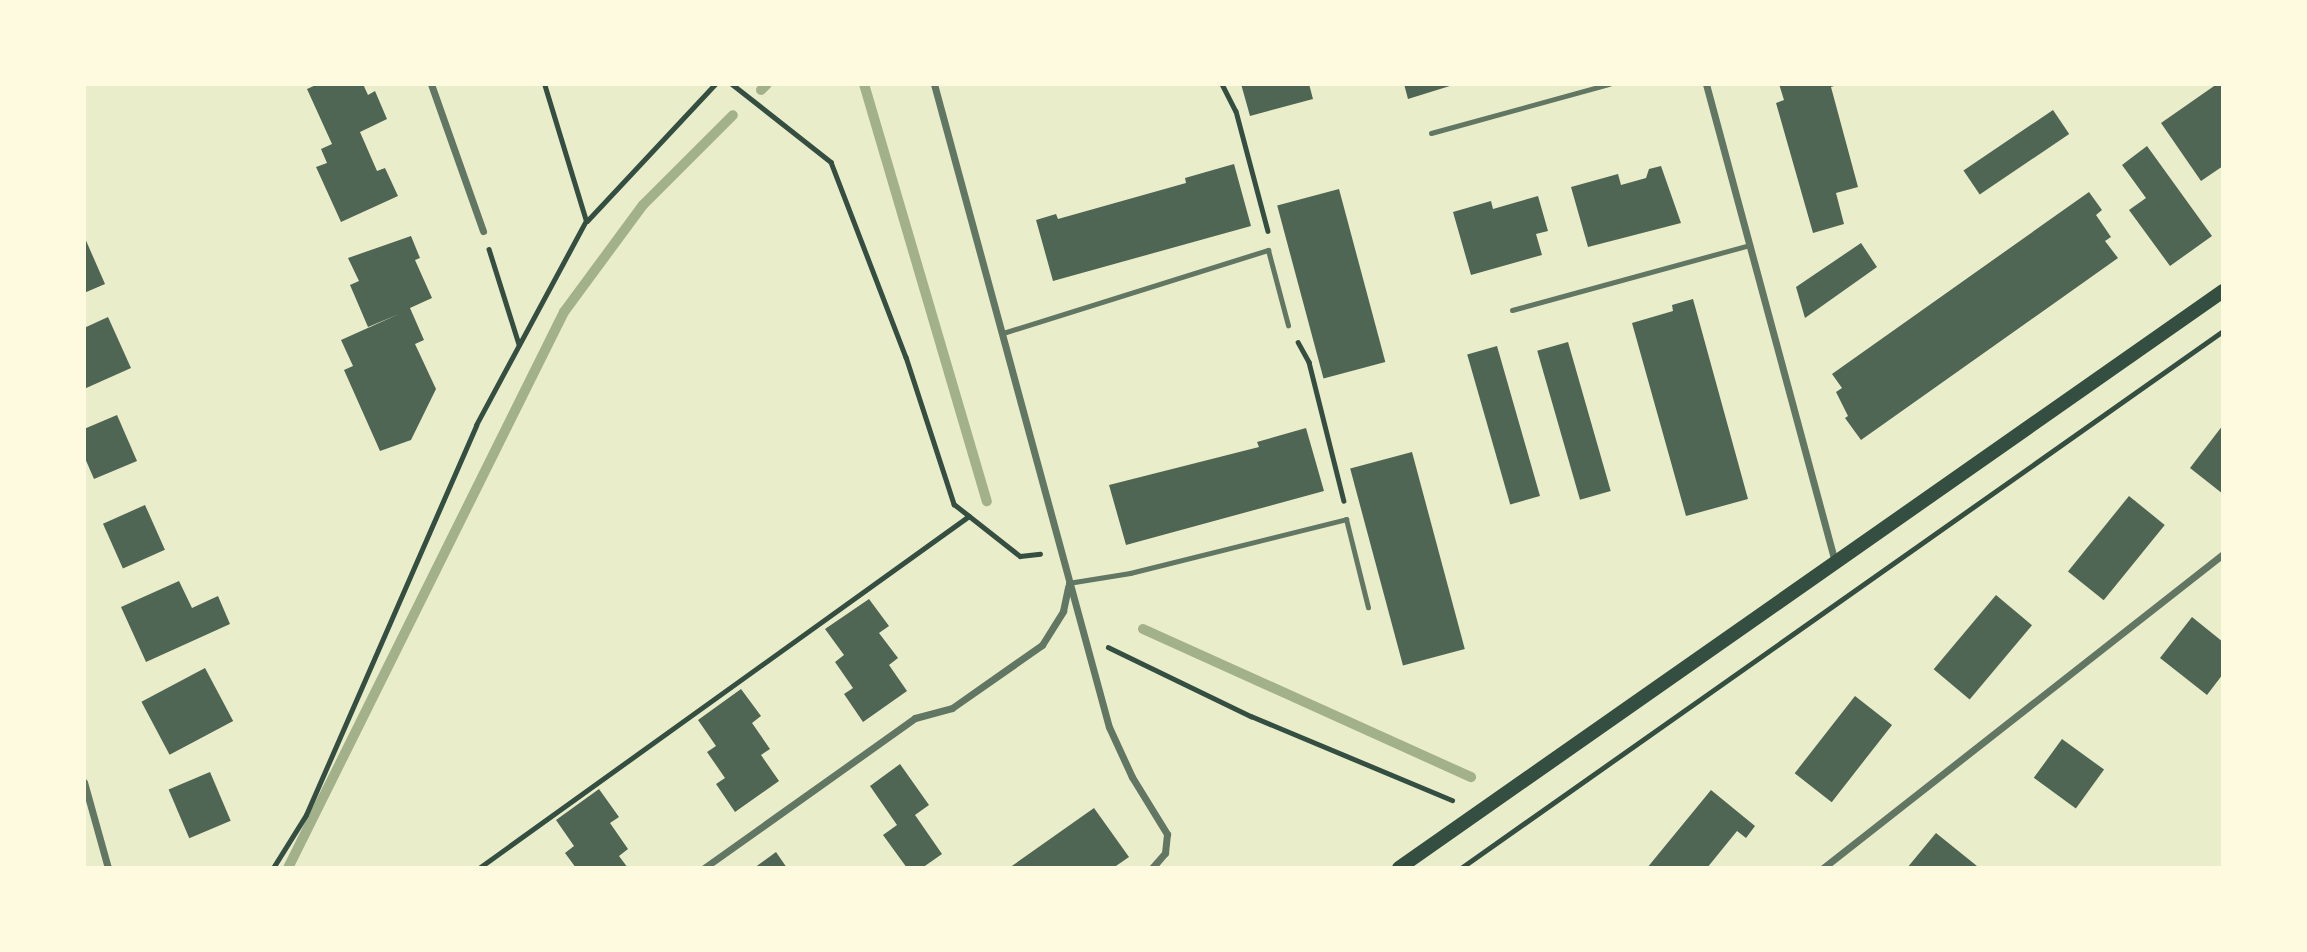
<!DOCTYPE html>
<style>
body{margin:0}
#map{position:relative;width:2307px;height:952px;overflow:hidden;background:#e9edc9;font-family:"Exo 2",sans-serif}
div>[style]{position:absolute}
.stream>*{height:10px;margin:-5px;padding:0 5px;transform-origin:5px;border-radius:5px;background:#a3b18a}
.building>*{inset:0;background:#4f6655;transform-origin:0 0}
.path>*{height:4.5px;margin:-2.25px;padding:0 2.25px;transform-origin:2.25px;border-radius:2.25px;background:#344e41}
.service>*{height:5px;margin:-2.5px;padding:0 2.5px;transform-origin:2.5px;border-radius:2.5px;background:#617663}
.minor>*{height:7px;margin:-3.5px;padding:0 3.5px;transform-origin:3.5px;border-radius:3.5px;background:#617663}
.secondary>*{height:14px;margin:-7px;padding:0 7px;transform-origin:7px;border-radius:7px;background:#344e41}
span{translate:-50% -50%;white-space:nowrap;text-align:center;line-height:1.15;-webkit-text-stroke:7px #fefae0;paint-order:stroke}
.frame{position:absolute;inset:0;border:86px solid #fefae0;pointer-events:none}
</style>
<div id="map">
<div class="stream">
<i style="left:864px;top:84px;width:435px;rotate:73.6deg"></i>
<i style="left:761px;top:90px;width:8px;rotate:-45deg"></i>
<i style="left:1143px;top:629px;width:360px;rotate:24.3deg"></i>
<i style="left:288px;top:868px;width:621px;rotate:-63.6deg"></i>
<i style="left:564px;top:312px;width:133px;rotate:-53.6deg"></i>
<i style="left:643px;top:205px;width:127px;rotate:-45deg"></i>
</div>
<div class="building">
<i style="clip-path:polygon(318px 84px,363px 84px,368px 95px,375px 91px,387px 119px,360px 132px,377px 171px,385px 168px,398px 196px,341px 222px,316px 167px,327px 163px,321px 149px,332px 144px,307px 89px)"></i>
<i style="clip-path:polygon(1241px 84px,1309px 84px,1313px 99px,1250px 116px)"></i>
<i style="clip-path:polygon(1404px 84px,1453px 84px,1453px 85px,1408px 99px)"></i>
<i style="clip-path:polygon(1779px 84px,1840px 84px,1831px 87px,1858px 187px,1836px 193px,1844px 224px,1813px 233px,1776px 103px,1784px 100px)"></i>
<i style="clip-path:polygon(2217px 84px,2223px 84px,2223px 166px,2201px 181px,2161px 123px)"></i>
<i style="left:2053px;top:110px;width:29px;height:108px;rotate:56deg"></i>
<i style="clip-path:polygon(2147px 146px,2212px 236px,2170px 266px,2129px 210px,2146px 198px,2122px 165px)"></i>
<i style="clip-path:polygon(1234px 164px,1251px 226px,1053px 281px,1036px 220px,1056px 214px,1058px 219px,1186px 183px,1185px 178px)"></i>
<i style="clip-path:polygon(1661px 166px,1681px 223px,1588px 247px,1571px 187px,1618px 174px,1621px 185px,1646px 178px,1649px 169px)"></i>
<i style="left:1339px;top:189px;width:179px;height:64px;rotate:75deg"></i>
<i style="clip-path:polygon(2089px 192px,2102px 210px,2096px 215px,2111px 237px,2105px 241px,2118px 258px,1861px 440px,1845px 418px,1848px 416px,1836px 392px,1842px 388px,1832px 374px)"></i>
<i style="clip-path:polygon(1538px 196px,1548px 231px,1536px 234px,1542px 255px,1471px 275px,1453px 212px,1491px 201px,1493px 209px)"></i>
<i style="clip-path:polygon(84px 236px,105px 284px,84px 293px)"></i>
<i style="clip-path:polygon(411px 236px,420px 258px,415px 260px,432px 298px,410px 308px,424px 340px,415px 344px,436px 389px,411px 440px,380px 451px,344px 370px,353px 366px,341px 340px,399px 314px,368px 327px,350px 285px,359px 281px,348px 258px)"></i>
<i style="clip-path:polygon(1861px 243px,1877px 267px,1805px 318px,1796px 287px)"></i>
<i style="clip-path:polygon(1693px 299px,1748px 499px,1686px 516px,1632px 323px,1673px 311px,1672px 305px)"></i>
<i style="clip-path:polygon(108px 317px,131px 368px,84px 389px,84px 328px)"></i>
<i style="left:1568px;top:342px;width:155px;height:32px;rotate:74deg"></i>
<i style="left:1497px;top:346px;width:156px;height:31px;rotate:74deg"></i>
<i style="clip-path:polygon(117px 415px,137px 461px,94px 479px,84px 456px,84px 429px)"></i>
<i style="clip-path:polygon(2223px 425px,2223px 494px,2190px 468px)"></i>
<i style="clip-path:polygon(1306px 428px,1324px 491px,1126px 545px,1109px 485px,1259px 447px,1257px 442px)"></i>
<i style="left:1412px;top:452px;width:204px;height:64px;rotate:75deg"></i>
<i style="left:2129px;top:496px;width:46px;height:97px;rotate:39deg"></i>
<i style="left:145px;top:505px;width:49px;height:46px;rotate:66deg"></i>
<i style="clip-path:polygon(179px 581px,192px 608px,218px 596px,230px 624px,146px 662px,121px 607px)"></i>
<i style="left:1996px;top:595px;width:47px;height:97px;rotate:40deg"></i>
<i style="clip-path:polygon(869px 599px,889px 626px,879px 633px,898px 658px,889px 665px,907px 691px,863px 722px,844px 694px,853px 688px,835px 662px,844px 655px,825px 629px)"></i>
<i style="clip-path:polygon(2192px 617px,2223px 642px,2223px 674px,2207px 695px,2160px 658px)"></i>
<i style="left:205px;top:668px;width:60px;height:72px;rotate:62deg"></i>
<i style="clip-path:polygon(741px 689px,761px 716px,752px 723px,770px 749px,761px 755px,779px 781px,735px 812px,716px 784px,725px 778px,707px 752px,716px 746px,698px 720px)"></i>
<i style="left:1855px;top:696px;width:47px;height:98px;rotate:38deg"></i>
<i style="left:2062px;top:739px;width:52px;height:48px;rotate:36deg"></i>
<i style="clip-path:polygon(900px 764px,929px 805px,915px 815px,942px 854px,922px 868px,907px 868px,883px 835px,897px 825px,870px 786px)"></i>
<i style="left:210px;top:772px;width:53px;height:45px;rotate:67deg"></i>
<i style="clip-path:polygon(599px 789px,619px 817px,610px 823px,628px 849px,619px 856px,628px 868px,576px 868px,565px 853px,574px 846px,556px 820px)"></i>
<i style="clip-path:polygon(1711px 790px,1755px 826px,1746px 838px,1737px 831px,1707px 868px,1647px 868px)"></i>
<i style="clip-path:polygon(1094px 808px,1129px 857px,1113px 868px,1009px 868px)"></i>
<i style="clip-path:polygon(1936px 833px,1977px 866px,1975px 868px,1907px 868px)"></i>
<i style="clip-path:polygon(776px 852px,787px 868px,754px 868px)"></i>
</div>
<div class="path">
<i style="left:732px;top:84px;width:126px;rotate:38.2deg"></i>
<i style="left:831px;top:162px;width:209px;rotate:69deg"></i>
<i style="left:906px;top:357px;width:155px;rotate:71.9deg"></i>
<i style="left:954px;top:504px;width:84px;rotate:38.2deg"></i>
<i style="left:1020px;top:556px;width:20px;rotate:-6deg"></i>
<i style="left:1222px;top:84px;width:30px;rotate:63deg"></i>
<i style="left:1236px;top:111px;width:124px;rotate:75.1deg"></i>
<i style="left:587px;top:221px;width:187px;rotate:-46.9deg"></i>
<i style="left:489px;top:249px;width:100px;rotate:72.5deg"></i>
<i style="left:1298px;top:342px;width:23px;rotate:61deg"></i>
<i style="left:1309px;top:362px;width:143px;rotate:75.9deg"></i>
<i style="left:1108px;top:647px;width:159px;rotate:25.8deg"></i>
<i style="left:1251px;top:716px;width:218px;rotate:22.7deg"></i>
<i style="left:273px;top:868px;width:62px;rotate:-58.1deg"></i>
<i style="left:306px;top:815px;width:425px;rotate:-66.4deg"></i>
<i style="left:476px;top:425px;width:232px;rotate:-61.7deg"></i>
<i style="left:586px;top:221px;width:143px;rotate:-107deg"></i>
<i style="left:479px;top:868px;width:603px;rotate:-35.69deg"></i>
<i style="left:1461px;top:868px;width:932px;rotate:-35.17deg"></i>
</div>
<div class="service">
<i style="left:1431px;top:133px;width:185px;rotate:-15.4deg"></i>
<i style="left:1512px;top:310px;width:247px;rotate:-15.3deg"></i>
<i style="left:1003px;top:333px;width:278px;rotate:-17.4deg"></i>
<i style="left:1268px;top:250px;width:78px;rotate:75.1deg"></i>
<i style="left:1068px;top:583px;width:63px;rotate:-9.2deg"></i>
<i style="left:1130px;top:573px;width:223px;rotate:-14deg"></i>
<i style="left:1346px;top:519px;width:91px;rotate:76deg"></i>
</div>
<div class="minor">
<i style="left:431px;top:84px;width:156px;rotate:70.5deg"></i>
<i style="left:934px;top:84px;width:666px;rotate:74.78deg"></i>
<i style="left:1109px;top:727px;width:55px;rotate:65.3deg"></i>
<i style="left:1132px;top:777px;width:67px;rotate:58.4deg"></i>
<i style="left:1167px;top:834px;width:19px;rotate:96deg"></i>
<i style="left:1165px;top:853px;width:20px;rotate:131deg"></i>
<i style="left:1706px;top:84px;width:496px;rotate:74.9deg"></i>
<i style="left:84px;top:782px;width:89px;rotate:74.4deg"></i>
<i style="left:704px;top:868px;width:259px;rotate:-35.4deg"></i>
<i style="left:915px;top:718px;width:38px;rotate:-15deg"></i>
<i style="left:952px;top:708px;width:110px;rotate:-35deg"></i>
<i style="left:1042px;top:645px;width:40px;rotate:-58deg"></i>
<i style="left:1063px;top:611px;width:25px;rotate:-78deg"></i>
<i style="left:1823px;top:868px;width:509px;rotate:-38.13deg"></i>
</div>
<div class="secondary">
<i style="left:1399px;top:868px;width:1006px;rotate:-35deg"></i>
</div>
<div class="frame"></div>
</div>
